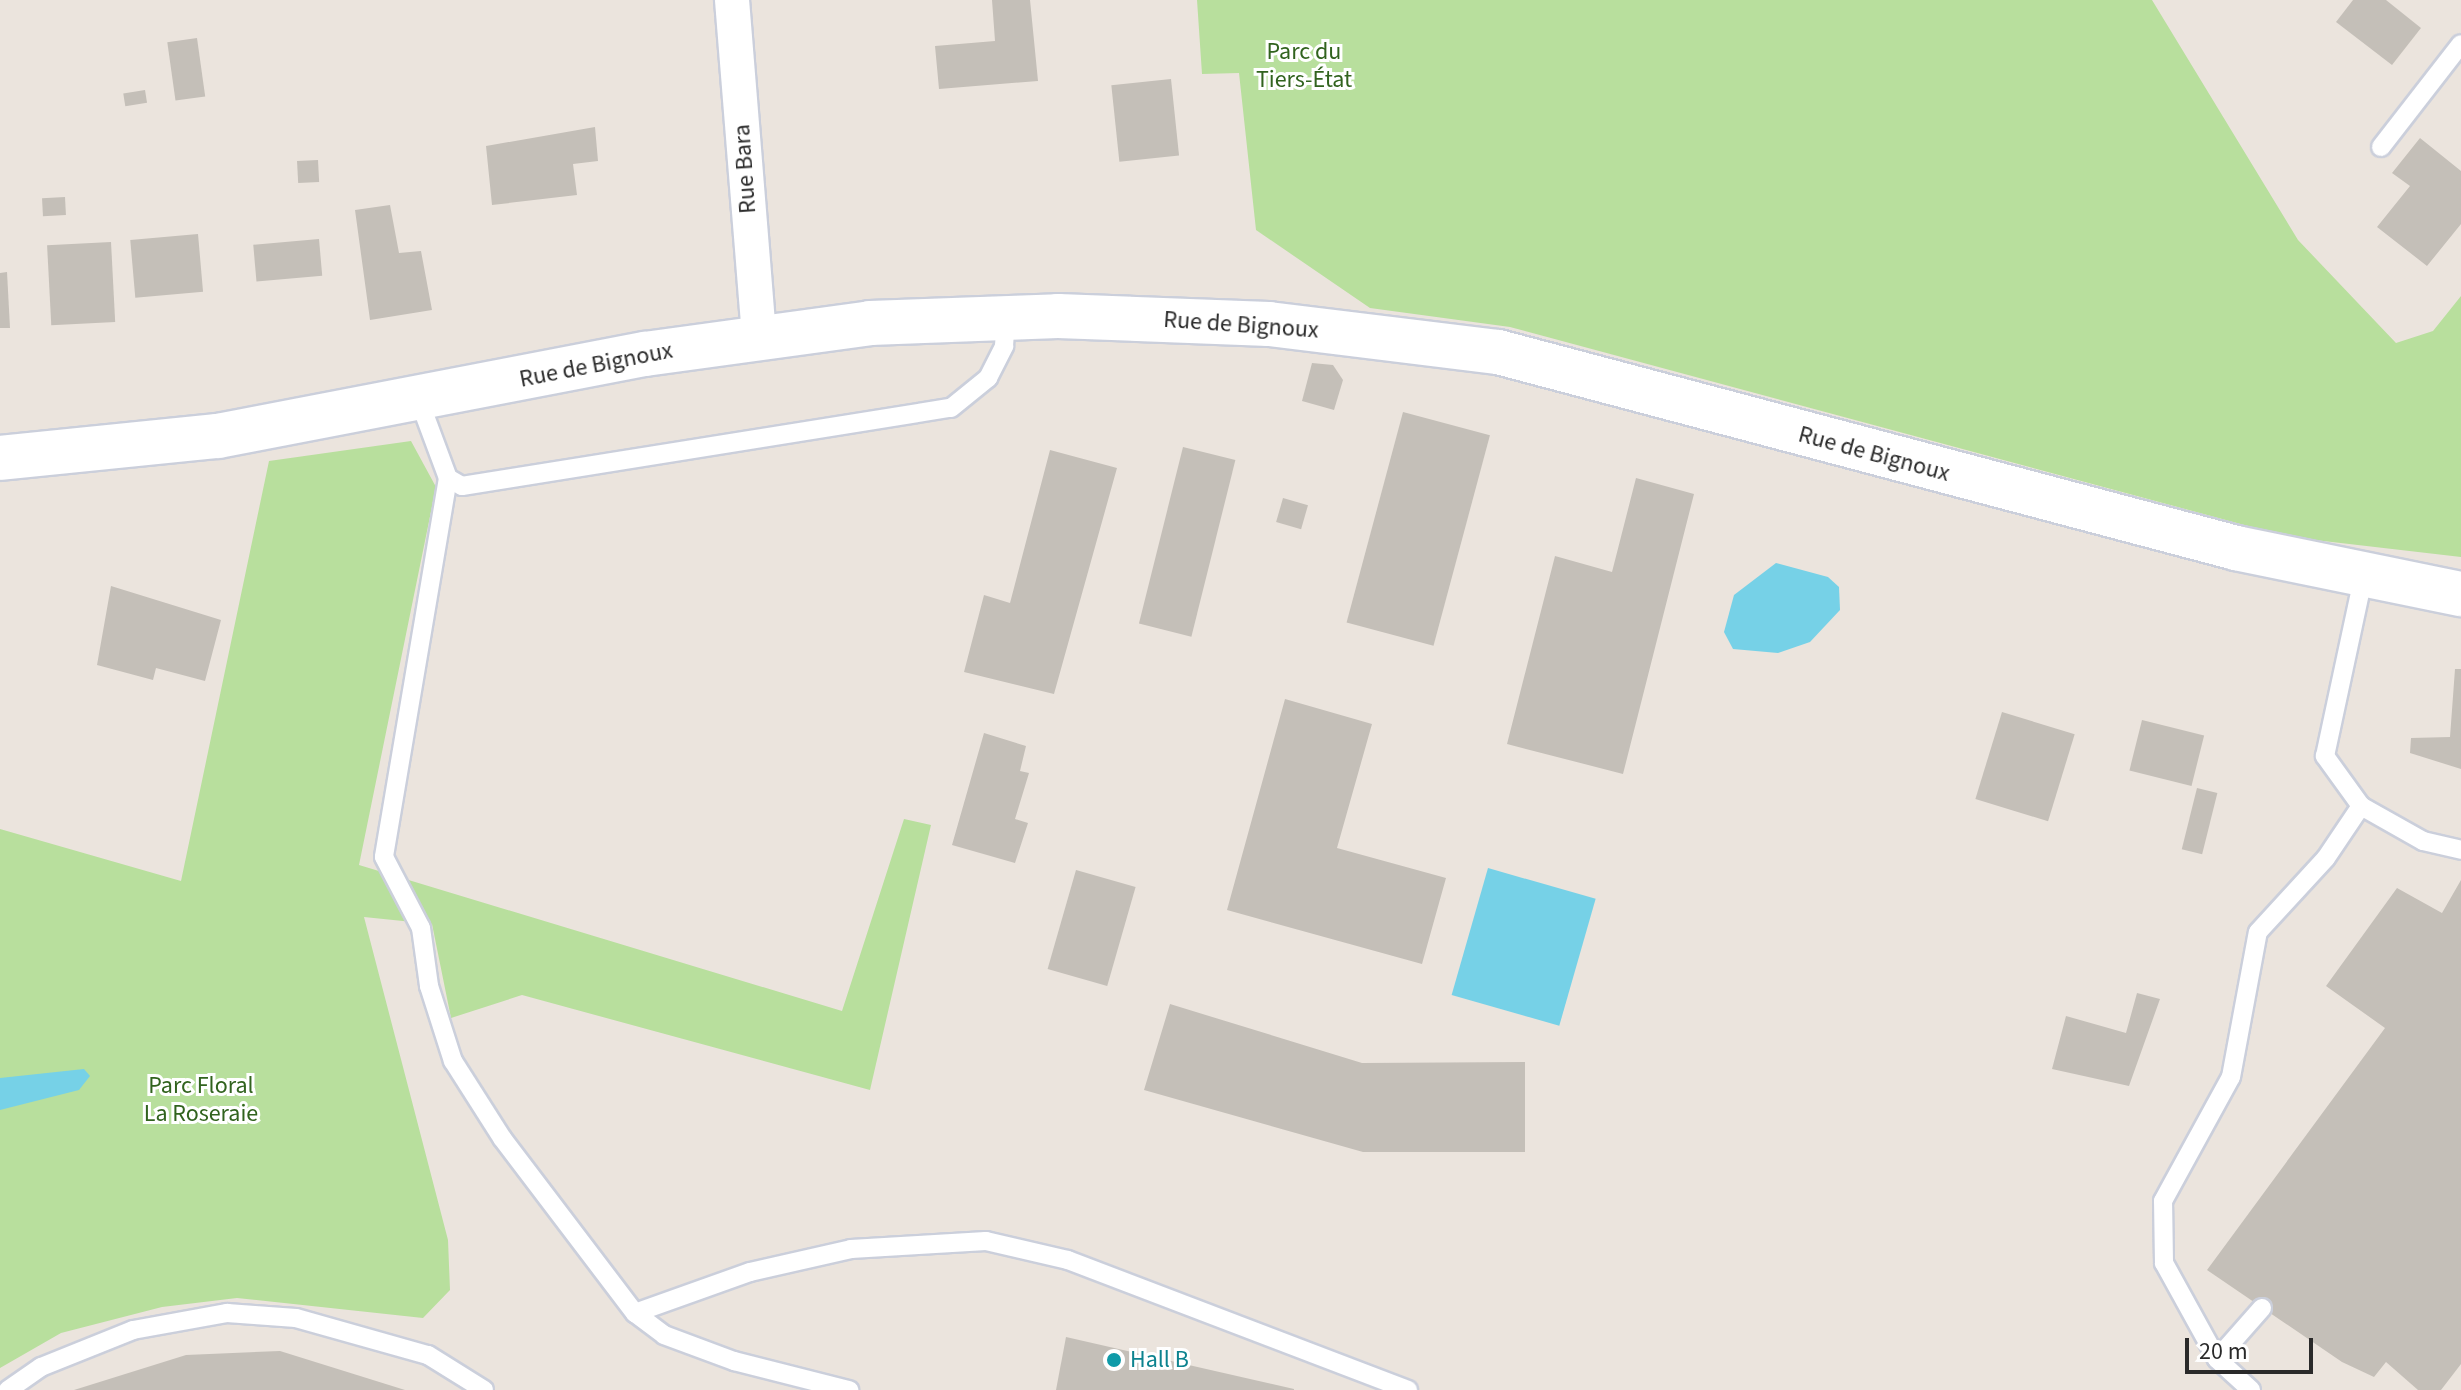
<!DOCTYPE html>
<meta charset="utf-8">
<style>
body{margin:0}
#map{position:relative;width:2461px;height:1390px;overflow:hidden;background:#ebe4dd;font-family:"Source Sans 3",sans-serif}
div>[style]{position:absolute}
.green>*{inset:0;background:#b8df9d}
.water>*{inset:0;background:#76d1e7;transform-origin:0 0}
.building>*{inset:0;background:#c4bfb8;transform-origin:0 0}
.roads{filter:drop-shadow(2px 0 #cbcfdb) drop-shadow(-2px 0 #cbcfdb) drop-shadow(0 2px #cbcfdb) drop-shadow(0 -2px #cbcfdb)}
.lane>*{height:18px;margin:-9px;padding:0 9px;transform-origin:9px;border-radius:9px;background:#fff}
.street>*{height:34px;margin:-17px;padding:0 17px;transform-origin:17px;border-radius:17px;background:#fff}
.secondary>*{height:44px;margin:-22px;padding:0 22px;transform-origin:22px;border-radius:22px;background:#fff}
.dots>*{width:22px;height:22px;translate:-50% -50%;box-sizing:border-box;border:4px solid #fff;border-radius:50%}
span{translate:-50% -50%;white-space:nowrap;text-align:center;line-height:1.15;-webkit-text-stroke:6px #fff;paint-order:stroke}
.park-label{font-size:24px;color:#31631e}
.street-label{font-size:24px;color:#2a2a2a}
.culture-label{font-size:24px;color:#0d838f}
.left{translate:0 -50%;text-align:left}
.scale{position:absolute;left:2185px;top:1338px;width:128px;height:36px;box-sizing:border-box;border:4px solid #2a2a2a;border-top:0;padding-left:10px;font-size:24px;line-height:28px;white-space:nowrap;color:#2a2a2a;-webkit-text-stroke:6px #fff;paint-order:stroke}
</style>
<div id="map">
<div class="green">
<i style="clip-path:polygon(1197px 0,2152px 0,2298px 240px,2396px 343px,2433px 331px,2461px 296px,2461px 557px,2289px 537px,1510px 327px,1370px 308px,1256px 230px,1239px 73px,1202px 74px)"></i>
<i style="clip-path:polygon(411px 441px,436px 487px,359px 865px,842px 1011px,904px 819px,931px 825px,870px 1090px,522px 995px,451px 1018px,432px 924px,364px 917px,448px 1240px,450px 1290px,423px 1318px,237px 1298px,162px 1307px,61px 1333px,0 1368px,0 829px,181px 881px,269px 461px)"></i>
</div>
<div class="water">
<i style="clip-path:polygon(1776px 563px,1828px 577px,1839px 587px,1840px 610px,1810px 642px,1778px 653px,1733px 649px,1724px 632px,1734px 595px)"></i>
<i style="left:1488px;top:868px;width:112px;height:132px;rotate:16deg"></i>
<i style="clip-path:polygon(84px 1069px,90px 1076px,79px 1090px,0 1110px,0 1078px)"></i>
</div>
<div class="building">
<i style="clip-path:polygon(992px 0,1030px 0,1038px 81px,939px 89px,935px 46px,995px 41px)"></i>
<i style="clip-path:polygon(2353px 0,2386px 0,2421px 28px,2392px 65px,2336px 22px)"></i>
<i style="left:197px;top:38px;width:59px;height:30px;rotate:82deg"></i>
<i style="left:1171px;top:79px;width:77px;height:60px;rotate:84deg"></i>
<i style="left:145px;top:90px;width:13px;height:22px;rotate:81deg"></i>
<i style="clip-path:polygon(595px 127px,598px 161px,573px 164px,577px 195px,492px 205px,486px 146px)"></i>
<i style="clip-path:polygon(2420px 138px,2461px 171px,2461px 224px,2427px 266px,2377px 227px,2410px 186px,2392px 173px)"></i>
<i style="left:318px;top:160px;width:22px;height:21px;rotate:87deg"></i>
<i style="left:65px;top:197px;width:18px;height:23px;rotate:87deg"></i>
<i style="clip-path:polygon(390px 205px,399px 253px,421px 251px,432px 310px,370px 320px,355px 210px)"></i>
<i style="left:198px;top:234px;width:58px;height:68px;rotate:85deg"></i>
<i style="left:319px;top:239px;width:37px;height:66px;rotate:85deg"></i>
<i style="left:111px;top:242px;width:80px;height:64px;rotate:87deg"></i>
<i style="clip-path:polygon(7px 272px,10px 328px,0 328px,0 273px)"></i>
<i style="clip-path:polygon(1312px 363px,1333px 365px,1343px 380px,1334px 410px,1302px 401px)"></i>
<i style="left:1403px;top:412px;width:90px;height:218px;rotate:15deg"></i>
<i style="left:1183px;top:447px;width:54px;height:182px;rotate:14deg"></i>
<i style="clip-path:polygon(1050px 450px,1117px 468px,1054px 694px,964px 672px,984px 595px,1010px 603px)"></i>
<i style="clip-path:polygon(1636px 478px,1694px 494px,1623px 774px,1507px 744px,1555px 556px,1612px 572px)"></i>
<i style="left:1283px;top:498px;width:26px;height:25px;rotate:16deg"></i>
<i style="clip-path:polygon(111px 586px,221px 620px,205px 681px,156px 668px,153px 680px,97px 665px)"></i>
<i style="clip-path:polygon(2455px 669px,2461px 669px,2461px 769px,2410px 753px,2411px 738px,2450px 737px)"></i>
<i style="clip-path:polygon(1285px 699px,1372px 724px,1337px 848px,1446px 878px,1422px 964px,1227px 910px)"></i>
<i style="left:2002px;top:712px;width:76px;height:91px;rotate:17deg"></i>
<i style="left:2142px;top:720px;width:64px;height:52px;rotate:14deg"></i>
<i style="clip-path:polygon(984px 733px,1026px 746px,1020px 771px,1029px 773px,1015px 819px,1028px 823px,1015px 863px,952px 845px)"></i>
<i style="left:2197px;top:788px;width:21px;height:63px;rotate:14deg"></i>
<i style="left:1076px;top:870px;width:62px;height:103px;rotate:16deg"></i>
<i style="clip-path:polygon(2461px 880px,2461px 1364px,2441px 1390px,2418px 1390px,2386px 1362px,2374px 1377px,2342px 1362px,2207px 1270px,2385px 1028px,2326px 986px,2397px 888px,2442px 913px)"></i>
<i style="clip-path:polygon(2137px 993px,2160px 999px,2129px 1086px,2052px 1069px,2066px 1016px,2126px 1033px)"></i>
<i style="clip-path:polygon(1170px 1004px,1362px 1063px,1525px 1062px,1525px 1152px,1363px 1152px,1144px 1090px)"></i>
<i style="clip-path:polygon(1066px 1337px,1294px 1389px,1294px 1390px,1056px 1390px)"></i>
<i style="clip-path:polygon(280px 1351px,405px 1390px,74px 1390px,186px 1355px)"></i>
</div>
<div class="roads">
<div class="lane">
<i style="left:2381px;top:147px;width:130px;rotate:-52.2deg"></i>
<i style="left:419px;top:400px;width:83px;rotate:69.6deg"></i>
<i style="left:448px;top:478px;width:16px;rotate:30deg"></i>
<i style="left:462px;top:486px;width:495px;rotate:-9.1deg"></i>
<i style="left:951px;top:408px;width:48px;rotate:-39deg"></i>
<i style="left:988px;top:378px;width:36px;rotate:-63deg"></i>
<i style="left:1004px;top:346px;width:29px;rotate:-86deg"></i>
<i style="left:448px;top:478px;width:384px;rotate:99.6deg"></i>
<i style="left:384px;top:857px;width:80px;rotate:62.5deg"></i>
<i style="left:421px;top:928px;width:59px;rotate:82.1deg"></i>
<i style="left:429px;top:986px;width:79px;rotate:72.3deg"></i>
<i style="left:453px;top:1061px;width:91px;rotate:57.5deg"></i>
<i style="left:502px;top:1138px;width:220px;rotate:52.8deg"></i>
<i style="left:635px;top:1313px;width:36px;rotate:37deg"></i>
<i style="left:664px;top:1335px;width:75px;rotate:20.4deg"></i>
<i style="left:734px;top:1361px;width:119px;rotate:14.2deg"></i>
<i style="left:2361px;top:806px;width:71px;rotate:29.4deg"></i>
<i style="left:2423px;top:841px;width:39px;rotate:13deg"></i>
<i style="left:635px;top:1313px;width:122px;rotate:-19.6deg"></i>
<i style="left:750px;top:1272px;width:104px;rotate:-12.8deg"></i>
<i style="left:851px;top:1249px;width:135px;rotate:-3.4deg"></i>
<i style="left:986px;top:1241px;width:84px;rotate:13deg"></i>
<i style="left:1068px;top:1260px;width:364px;rotate:20.9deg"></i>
<i style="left:2217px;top:1359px;width:68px;rotate:-48.6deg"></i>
<i style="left:8px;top:1390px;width:40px;rotate:-34.9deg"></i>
<i style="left:41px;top:1367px;width:99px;rotate:-21.9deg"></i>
<i style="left:133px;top:1330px;width:96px;rotate:-10.3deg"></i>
<i style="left:227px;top:1313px;width:69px;rotate:4.1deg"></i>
<i style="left:296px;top:1318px;width:137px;rotate:15.7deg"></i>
<i style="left:428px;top:1355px;width:66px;rotate:32deg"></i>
<i style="left:2251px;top:1390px;width:46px;rotate:-137.6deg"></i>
<i style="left:2217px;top:1359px;width:110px;rotate:-118.9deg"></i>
<i style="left:2164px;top:1263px;width:62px;rotate:-90.9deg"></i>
<i style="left:2163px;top:1201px;width:141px;rotate:-61.3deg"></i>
<i style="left:2231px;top:1077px;width:147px;rotate:-79.5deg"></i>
<i style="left:2258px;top:932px;width:100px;rotate:-47.4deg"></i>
<i style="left:2326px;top:858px;width:63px;rotate:-56.1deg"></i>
<i style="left:2361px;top:806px;width:62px;rotate:-125.8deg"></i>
<i style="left:2325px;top:756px;width:182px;rotate:-77.9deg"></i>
</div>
<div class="street">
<i style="left:732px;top:0;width:338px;rotate:85.4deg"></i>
</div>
<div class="secondary">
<i style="left:0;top:458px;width:219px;rotate:-5.8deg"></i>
<i style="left:218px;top:436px;width:435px;rotate:-10.9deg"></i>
<i style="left:645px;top:354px;width:227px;rotate:-7.8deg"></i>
<i style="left:870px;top:323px;width:188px;rotate:-2.1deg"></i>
<i style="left:1058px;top:316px;width:211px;rotate:2.2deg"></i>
<i style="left:1269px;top:324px;width:231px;rotate:7deg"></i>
<i style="left:1498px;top:352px;width:764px;rotate:14.87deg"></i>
<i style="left:2236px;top:548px;width:230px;rotate:11.6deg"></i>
</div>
</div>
<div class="dots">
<i style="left:1114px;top:1360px;background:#0f9aa8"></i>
</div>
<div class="park-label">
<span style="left:1304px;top:66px">Parc du<br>Tiers-État</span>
<span style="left:201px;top:1100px">Parc Floral<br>La Roseraie</span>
</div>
<div class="street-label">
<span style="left:745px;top:169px;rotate:-94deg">Rue Bara</span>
<span style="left:1241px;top:325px;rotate:4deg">Rue de Bignoux</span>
<span style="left:596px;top:365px;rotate:-11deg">Rue de Bignoux</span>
<span style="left:1874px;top:454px;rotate:15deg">Rue de Bignoux</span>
</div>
<div class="culture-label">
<span class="left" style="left:1130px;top:1360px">Hall B</span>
</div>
<div class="scale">20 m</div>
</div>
